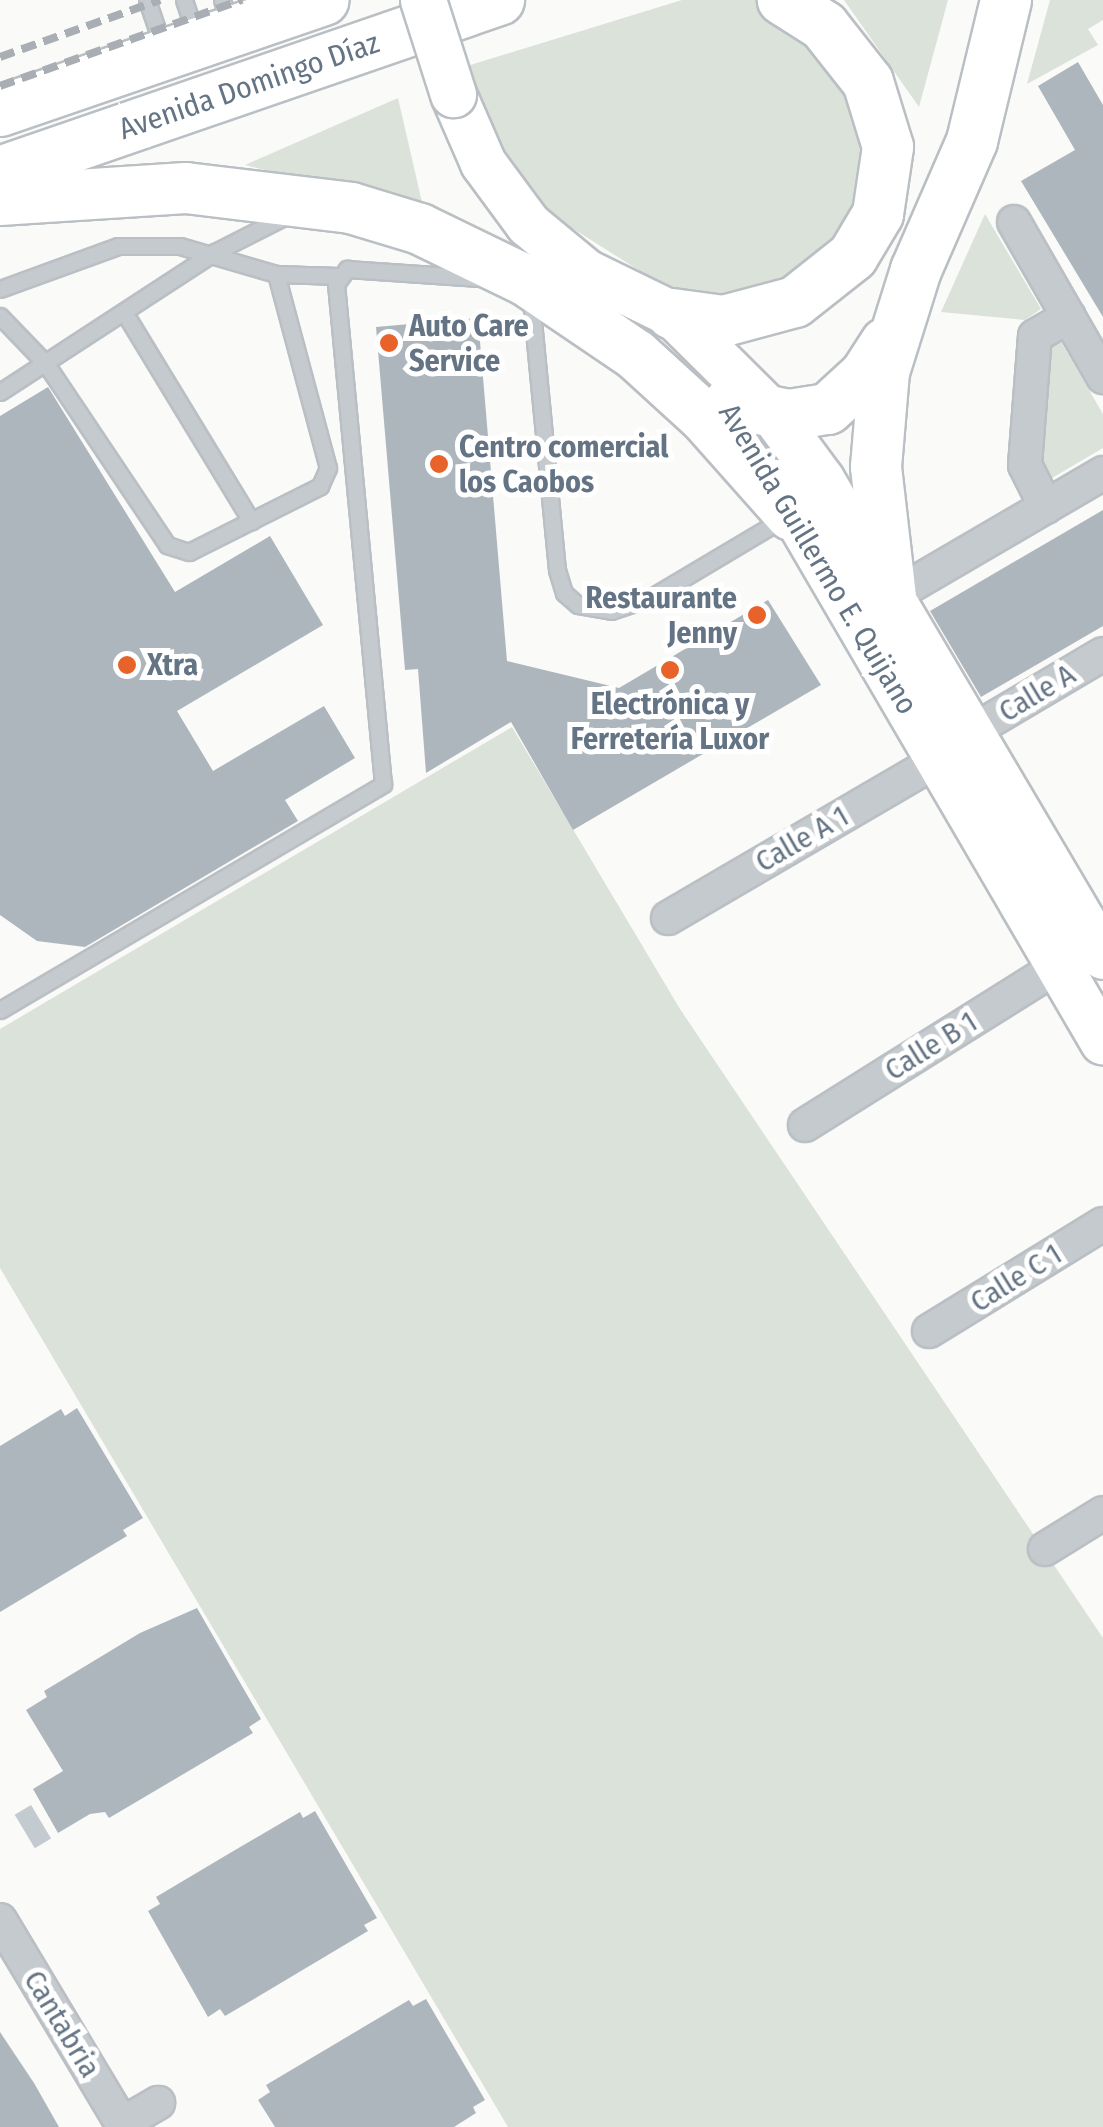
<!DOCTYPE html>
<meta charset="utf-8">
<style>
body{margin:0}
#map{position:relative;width:1103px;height:2127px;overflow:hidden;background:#fafaf8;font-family:"Fira Sans Condensed",sans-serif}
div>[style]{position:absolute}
.green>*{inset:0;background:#dbe2d9}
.water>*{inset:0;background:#c3cbd1;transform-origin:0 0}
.building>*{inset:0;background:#aeb6bd}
.roads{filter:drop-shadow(2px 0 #babfc4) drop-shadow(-2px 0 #babfc4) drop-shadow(0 2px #babfc4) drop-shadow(0 -2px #babfc4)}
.lane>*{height:15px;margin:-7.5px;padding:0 7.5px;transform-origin:7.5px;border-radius:7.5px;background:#c5cace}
.street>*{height:32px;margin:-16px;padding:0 16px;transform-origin:16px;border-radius:16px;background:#c5cace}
.secondary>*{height:45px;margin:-22.5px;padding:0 22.5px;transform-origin:22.5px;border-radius:22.5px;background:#fff}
.primary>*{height:50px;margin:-25px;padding:0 25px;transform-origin:25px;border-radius:25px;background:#fff}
.rail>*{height:8px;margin-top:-4px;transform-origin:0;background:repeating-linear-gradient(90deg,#a8aeb4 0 15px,transparent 0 23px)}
.bridges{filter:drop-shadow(2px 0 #babfc4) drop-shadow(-2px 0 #babfc4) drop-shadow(0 2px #babfc4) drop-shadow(0 -2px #babfc4)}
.secondary-bridge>*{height:45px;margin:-22.5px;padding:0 22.5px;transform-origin:22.5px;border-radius:22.5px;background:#fff}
.dots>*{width:28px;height:28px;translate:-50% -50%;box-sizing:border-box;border:5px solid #fff;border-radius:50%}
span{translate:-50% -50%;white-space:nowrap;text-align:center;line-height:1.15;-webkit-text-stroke:10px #fff;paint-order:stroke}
.street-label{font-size:30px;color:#647484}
.poi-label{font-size:30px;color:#647484;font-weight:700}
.left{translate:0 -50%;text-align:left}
.right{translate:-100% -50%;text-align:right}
</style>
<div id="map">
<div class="green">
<i style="clip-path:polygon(682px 0,767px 0,849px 69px,870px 172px,835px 244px,796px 280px,743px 296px,678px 295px,553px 216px,516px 179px,484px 127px,467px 66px)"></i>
<i style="clip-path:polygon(844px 0,948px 0,919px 107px)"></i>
<i style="clip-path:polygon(1050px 0,1103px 0,1103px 20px,1088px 29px,1098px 45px,1027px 84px)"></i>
<i style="clip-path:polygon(398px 98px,424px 211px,245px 165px)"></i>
<i style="clip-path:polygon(985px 214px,1041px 309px,1025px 320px,941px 312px)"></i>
<i style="clip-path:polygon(1058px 337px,1103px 414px,1103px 448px,1052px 478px,1035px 454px,1047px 344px)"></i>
<i style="clip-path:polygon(512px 727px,680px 1009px,1103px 1638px,1103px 2127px,508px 2127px,0 1268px,0 1029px)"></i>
</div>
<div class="water">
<i style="left:31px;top:1805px;width:39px;height:19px;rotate:59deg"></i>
</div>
<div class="building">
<i style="clip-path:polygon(1078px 62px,1103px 105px,1103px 317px,1021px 181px,1075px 150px,1038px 86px)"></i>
<i style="clip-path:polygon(478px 318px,507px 661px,619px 688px,768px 600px,821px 685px,573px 830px,511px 722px,426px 773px,418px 669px,405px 670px,376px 327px)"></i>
<i style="clip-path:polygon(48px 387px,175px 592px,270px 536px,323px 625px,177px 711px,213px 771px,324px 706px,355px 758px,285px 800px,298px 821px,85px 947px,37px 941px,0 915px,0 416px)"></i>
<i style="clip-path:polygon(1103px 510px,1103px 626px,981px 697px,930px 611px)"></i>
<i style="clip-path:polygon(77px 1408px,143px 1518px,123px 1530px,127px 1536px,0 1612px,0 1446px,61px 1409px,65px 1416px)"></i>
<i style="clip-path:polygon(197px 1608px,261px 1719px,249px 1727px,253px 1733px,109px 1818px,105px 1812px,90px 1814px,58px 1833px,33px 1789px,63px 1771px,26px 1710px,47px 1697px,44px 1691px,140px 1633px)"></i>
<i style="clip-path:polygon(315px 1811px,377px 1918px,364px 1925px,368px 1931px,254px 1999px,225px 2016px,220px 2009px,208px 2017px,148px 1911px,160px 1904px,156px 1897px,230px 1853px,300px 1812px,303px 1818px)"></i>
<i style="clip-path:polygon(426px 1999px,485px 2100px,473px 2107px,476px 2113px,454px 2127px,275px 2127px,258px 2100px,270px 2092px,266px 2085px,409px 2000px,413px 2006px)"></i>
<i style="clip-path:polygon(0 2032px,34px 2083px,59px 2127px,0 2127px)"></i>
</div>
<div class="roads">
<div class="lane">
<i style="left:147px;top:0;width:53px;rotate:71.2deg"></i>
<i style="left:184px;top:0;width:41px;rotate:71.6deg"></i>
<i style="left:222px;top:0;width:28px;rotate:72deg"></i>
<i style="left:0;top:289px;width:126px;rotate:-20deg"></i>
<i style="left:118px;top:246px;width:62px"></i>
<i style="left:180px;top:246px;width:100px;rotate:16.3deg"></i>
<i style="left:276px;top:274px;width:63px;rotate:1.8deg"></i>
<i style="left:531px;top:300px;width:271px;rotate:84.5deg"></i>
<i style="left:557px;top:570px;width:24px;rotate:73deg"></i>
<i style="left:564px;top:593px;width:18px;rotate:41deg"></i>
<i style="left:578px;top:605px;width:34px;rotate:10deg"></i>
<i style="left:611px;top:611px;width:41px;rotate:-18.4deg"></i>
<i style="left:650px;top:598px;width:158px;rotate:-30.8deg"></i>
<i style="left:124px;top:312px;width:245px;rotate:58.7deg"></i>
<i style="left:0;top:316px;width:66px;rotate:46.2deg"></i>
<i style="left:46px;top:364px;width:218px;rotate:56.2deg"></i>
<i style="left:167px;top:545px;width:23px;rotate:18deg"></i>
<i style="left:189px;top:552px;width:147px;rotate:-26.7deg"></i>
<i style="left:320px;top:486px;width:20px;rotate:-66deg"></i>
<i style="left:328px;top:468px;width:201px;rotate:-105deg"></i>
<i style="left:0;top:392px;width:257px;rotate:-33.1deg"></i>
<i style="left:215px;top:252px;width:80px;rotate:-26.9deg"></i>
<i style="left:0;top:1010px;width:445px;rotate:-30.5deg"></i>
<i style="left:383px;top:784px;width:502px;rotate:-95.37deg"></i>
<i style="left:336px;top:284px;width:19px;rotate:-54deg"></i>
<i style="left:347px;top:269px;width:132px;rotate:3.9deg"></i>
</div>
<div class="street">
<i style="left:1014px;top:222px;width:179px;rotate:60.1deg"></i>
<i style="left:1046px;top:507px;width:47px;rotate:-116.6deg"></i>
<i style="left:1025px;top:465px;width:129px;rotate:-85.6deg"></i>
<i style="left:1035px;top:336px;width:39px;rotate:-30deg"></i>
<i style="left:891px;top:597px;width:246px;rotate:-30.3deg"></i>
<i style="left:971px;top:732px;width:153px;rotate:-30.6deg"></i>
<i style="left:668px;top:918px;width:311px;rotate:-30.3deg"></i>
<i style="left:805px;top:1125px;width:299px;rotate:-32.1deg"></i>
<i style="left:929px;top:1331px;width:204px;rotate:-31.6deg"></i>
<i style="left:1045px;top:1549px;width:68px;rotate:-31.8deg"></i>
<i style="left:0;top:1920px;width:241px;rotate:59.1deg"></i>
<i style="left:122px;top:2124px;width:42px;rotate:-30.3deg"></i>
</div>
<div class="secondary">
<i style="left:453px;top:94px;width:75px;rotate:66.5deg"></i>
<i style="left:483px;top:163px;width:76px;rotate:53.6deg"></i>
<i style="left:528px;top:224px;width:75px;rotate:39.6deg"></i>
<i style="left:586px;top:272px;width:96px;rotate:26deg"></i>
<i style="left:672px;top:314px;width:142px;rotate:44.7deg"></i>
<i style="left:773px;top:414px;width:81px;rotate:53.6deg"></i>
<i style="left:821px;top:479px;width:554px;rotate:59.41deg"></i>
<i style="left:776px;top:482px;width:648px;rotate:59.72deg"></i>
</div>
<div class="primary">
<i style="left:0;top:111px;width:342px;rotate:-18.9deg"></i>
<i style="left:0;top:172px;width:528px;rotate:-19.02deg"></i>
<i style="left:0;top:200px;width:186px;rotate:-3.7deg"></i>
<i style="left:186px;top:188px;width:166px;rotate:6.9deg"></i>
<i style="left:351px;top:208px;width:72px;rotate:16.9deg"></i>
<i style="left:420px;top:229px;width:119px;rotate:25.9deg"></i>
<i style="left:527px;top:281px;width:132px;rotate:34.2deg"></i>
<i style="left:636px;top:355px;width:92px;rotate:42.4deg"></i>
<i style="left:704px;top:417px;width:131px;rotate:48.4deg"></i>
<i style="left:672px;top:314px;width:52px;rotate:7.7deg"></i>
<i style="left:724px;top:321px;width:73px;rotate:-15deg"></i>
<i style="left:795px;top:302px;width:74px;rotate:-38.4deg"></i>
<i style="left:853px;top:256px;width:49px;rotate:-59.2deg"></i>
<i style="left:878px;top:214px;width:68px;rotate:-81.5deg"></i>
<i style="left:888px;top:147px;width:68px;rotate:-107.1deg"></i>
<i style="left:868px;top:82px;width:71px;rotate:-128.2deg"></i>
<i style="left:824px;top:26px;width:49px;rotate:-147.6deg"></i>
<i style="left:729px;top:403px;width:61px;rotate:11.3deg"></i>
<i style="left:789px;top:415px;width:39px;rotate:-9deg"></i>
<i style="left:828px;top:409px;width:50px;rotate:-42.6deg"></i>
<i style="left:865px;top:375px;width:38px;rotate:-57deg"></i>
<i style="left:891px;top:597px;width:131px;rotate:-96.6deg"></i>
<i style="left:876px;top:467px;width:95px;rotate:-85.2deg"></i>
<i style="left:884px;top:372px;width:107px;rotate:-72.6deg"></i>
<i style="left:916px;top:270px;width:141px;rotate:-66.5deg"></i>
<i style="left:972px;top:141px;width:145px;rotate:-76.4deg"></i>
</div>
</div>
<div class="rail">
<i style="left:0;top:57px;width:170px;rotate:-19.6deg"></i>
<i style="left:0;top:86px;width:257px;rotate:-19.6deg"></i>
</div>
<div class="bridges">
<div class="secondary-bridge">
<i style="left:423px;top:0;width:99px;rotate:72.3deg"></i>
</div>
</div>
<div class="dots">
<i style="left:389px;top:343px;background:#e8632a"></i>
<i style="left:439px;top:464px;background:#e8632a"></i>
<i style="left:757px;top:615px;background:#e8632a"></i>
<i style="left:127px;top:665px;background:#e8632a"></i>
<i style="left:670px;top:670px;background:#e8632a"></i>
</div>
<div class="street-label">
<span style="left:249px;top:86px;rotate:-19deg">Avenida Domingo Díaz</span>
<span style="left:818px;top:559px;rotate:59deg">Avenida Guillermo E. Quijano</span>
<span style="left:1037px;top:693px;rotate:-31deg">Calle A</span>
<span style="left:802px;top:839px;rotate:-30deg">Calle A 1</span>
<span style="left:931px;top:1046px;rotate:-32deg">Calle B 1</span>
<span style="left:1016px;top:1278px;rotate:-32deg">Calle C 1</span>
<span style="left:62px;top:2024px;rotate:59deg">Cantabria</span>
</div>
<div class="poi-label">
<span class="left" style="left:409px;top:343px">Auto Care<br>Service</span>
<span class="left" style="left:459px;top:464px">Centro comercial<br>los Caobos</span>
<span class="right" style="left:737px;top:615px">Restaurante<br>Jenny</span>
<span class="left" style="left:147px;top:665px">Xtra</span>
<span style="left:670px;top:721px">Electrónica y<br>Ferretería Luxor</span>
</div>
</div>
